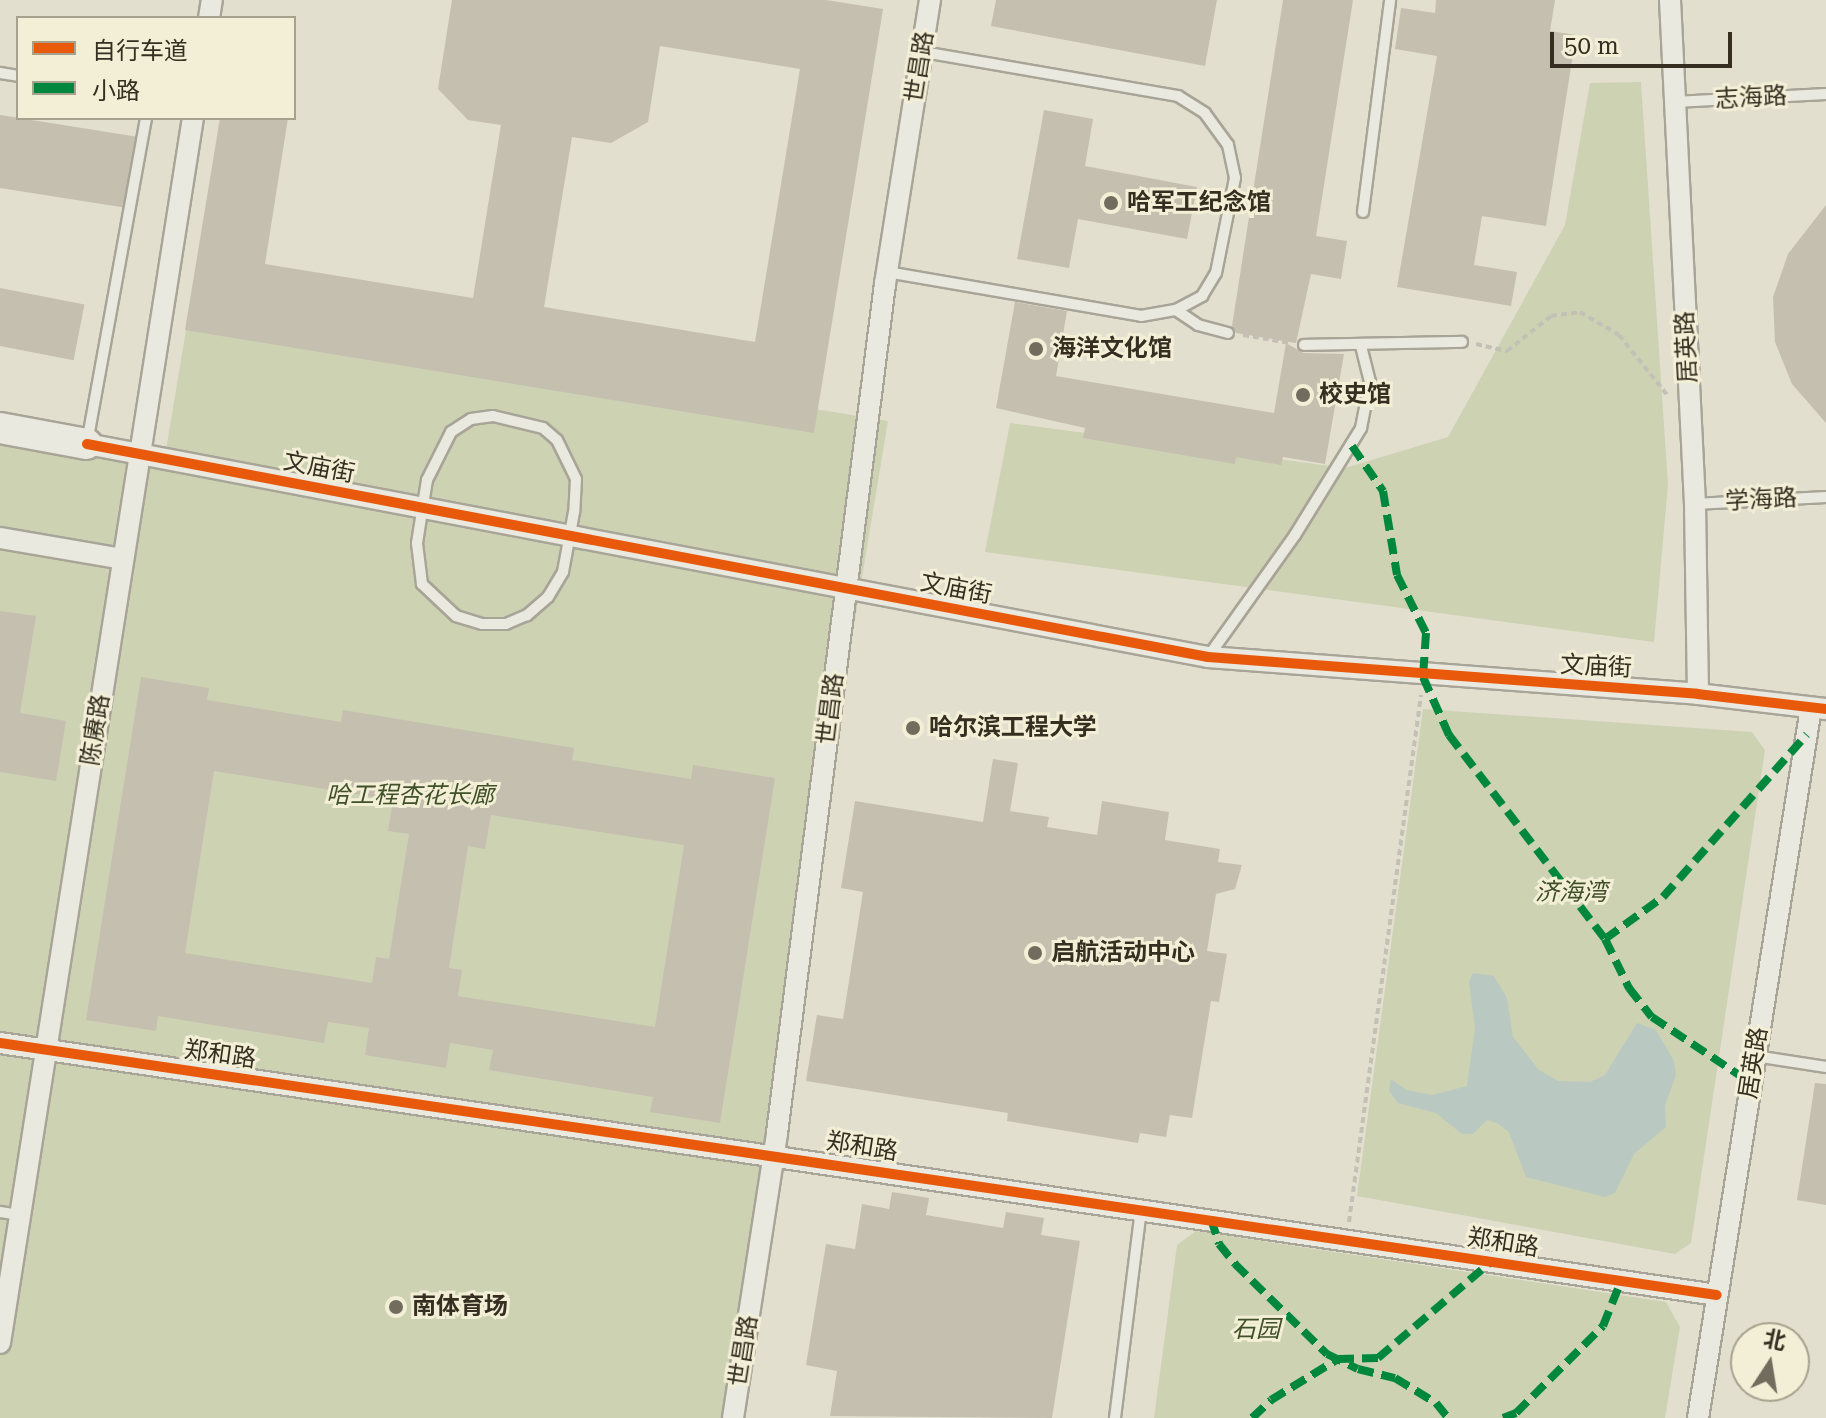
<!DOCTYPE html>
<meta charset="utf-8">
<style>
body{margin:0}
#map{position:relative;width:1826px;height:1418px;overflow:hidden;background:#e2dfcf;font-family:"Roboto Serif","Noto Sans SC",serif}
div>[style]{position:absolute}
.green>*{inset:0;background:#cdd2b3}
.water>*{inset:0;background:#b9c8c1}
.building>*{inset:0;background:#c5bfb0;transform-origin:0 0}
.path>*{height:4px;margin-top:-2px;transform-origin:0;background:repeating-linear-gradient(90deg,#c3c0b6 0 6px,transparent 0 10px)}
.roads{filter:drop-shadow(2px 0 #a8a497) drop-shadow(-2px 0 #a8a497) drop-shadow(0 2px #a8a497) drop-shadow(0 -2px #a8a497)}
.lane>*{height:10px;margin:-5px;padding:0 5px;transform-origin:5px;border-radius:5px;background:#eae9e0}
.street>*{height:20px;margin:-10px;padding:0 10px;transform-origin:10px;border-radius:10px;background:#eae9e0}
.secondary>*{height:30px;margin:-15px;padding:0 15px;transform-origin:15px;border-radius:15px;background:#eae9e0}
.quiet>*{height:8px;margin-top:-4px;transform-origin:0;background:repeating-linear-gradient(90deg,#00873e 0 16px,transparent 0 24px)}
.cycleway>*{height:10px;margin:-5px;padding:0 5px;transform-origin:5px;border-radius:5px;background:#e8590c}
.dots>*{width:22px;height:22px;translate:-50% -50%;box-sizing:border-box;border:4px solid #f2efd6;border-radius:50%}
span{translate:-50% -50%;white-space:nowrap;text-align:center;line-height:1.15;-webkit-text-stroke:6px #f2efd6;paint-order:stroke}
.street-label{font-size:24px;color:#362e21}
.poi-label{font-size:24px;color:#362e21;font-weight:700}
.left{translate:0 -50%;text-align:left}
.park-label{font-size:24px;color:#405029;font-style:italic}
.legend{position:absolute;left:16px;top:16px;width:280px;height:104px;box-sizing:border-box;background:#f2efd6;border:2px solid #a7a28e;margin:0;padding:10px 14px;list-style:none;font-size:24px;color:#362e21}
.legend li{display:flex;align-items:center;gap:16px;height:40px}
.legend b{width:40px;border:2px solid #a7a28e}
.north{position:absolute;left:1730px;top:1322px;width:80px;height:80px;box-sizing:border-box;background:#f2efd6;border:2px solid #a7a28e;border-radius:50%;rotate:12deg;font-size:22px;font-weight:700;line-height:32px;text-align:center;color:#362e21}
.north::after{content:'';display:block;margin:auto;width:28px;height:36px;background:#726c5e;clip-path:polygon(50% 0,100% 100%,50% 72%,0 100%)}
.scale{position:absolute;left:1550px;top:32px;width:182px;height:36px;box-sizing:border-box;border:4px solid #362e21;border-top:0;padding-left:10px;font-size:24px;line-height:28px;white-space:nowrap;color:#362e21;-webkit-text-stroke:6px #f2efd6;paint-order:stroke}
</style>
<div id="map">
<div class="green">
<i style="clip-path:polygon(1641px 82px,1668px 485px,1654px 642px,985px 552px,1010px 423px,1345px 468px,1448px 437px,1565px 225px,1590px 83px)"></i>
<i style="clip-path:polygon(190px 306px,888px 421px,722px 1418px,0 1418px,0 441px,163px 468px)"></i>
<i style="clip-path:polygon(1423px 709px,1752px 732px,1765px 750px,1691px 1243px,1675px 1254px,1357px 1196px)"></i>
<i style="clip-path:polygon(1196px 1231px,1666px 1302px,1680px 1327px,1665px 1418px,1154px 1418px,1177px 1245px)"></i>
</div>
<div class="water">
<i style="clip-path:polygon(1473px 973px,1494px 976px,1507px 998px,1513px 1037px,1539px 1070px,1558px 1081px,1590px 1082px,1605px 1075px,1637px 1023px,1656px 1030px,1674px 1061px,1676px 1075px,1665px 1105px,1666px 1127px,1634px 1154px,1615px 1193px,1605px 1197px,1526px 1177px,1509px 1132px,1497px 1123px,1487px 1120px,1473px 1134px,1462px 1134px,1436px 1113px,1398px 1103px,1389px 1091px,1391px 1079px,1406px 1090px,1432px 1095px,1467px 1086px,1475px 1028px,1469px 982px)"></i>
</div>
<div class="building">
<i style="clip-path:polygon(evenodd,452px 0,826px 0,883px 9px,814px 433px,185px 330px,220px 118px,288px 118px,265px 264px,473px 298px,501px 125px,468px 120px,438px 89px,452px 0,660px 46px,800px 69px,755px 342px,544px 307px,572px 137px,611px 143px,648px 122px,660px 46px)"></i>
<i style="clip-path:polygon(996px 0,1217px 0,1205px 66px,991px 26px)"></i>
<i style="clip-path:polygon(1283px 0,1353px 0,1316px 236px,1347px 241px,1341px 279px,1311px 274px,1296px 343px,1236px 333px,1232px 326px)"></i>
<i style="clip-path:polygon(1436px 0,1555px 0,1550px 31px,1576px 35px,1546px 226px,1482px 216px,1474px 265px,1517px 272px,1511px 306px,1397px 287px,1437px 56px,1395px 49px,1401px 8px,1435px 13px)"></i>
<i style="clip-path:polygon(1044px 110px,1093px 119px,1085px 166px,1197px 187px,1187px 239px,1078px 219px,1069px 268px,1017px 259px)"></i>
<i style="left:0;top:115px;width:137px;height:72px;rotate:9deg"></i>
<i style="clip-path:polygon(1826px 205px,1826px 423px,1792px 384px,1775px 342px,1773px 297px,1788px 254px)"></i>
<i style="left:0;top:288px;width:86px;height:57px;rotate:11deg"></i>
<i style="clip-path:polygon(1015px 302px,1067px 311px,1056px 376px,1274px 413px,1286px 343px,1303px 353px,1344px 354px,1325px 464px,1283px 457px,1281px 465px,1236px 457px,1235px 464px,1083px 438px,1085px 428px,996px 408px)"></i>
<i style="clip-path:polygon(0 611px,36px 616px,20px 713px,66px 721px,56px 781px,0 772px)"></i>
<i style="clip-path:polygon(evenodd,141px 677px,209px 688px,207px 700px,341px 722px,343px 710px,574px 748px,572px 760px,691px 779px,693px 765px,775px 778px,720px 1123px,650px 1112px,653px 1097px,489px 1070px,493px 1050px,450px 1043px,446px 1068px,365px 1055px,369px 1028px,328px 1022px,324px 1043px,158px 1016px,156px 1031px,86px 1020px,141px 677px,214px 771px,393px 800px,388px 831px,409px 834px,389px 959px,376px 957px,372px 983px,185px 953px,214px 771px,141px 677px,491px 815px,684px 845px,655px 1027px,458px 996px,462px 970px,449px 968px,468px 846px,485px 849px,491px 815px)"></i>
<i style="clip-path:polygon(993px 759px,1018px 763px,1010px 811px,1049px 817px,1047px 827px,1097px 835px,1102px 801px,1169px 812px,1165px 840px,1220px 849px,1218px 862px,1242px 865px,1235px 889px,1216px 894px,1207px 951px,1227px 954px,1219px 1002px,1211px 1001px,1192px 1118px,1170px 1115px,1166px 1137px,1140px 1133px,1138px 1143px,1007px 1121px,1008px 1113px,806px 1081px,817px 1015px,843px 1019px,863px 892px,841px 888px,855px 801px,983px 822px)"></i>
<i style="clip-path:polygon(1815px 1083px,1826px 1084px,1826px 1205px,1797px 1200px)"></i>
<i style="clip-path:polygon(892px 1192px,929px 1198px,926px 1215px,1003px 1228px,1006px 1212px,1044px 1218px,1041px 1235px,1080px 1241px,1052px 1418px,830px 1416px,837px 1371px,806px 1365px,826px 1244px,855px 1249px,862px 1204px,889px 1209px)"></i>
</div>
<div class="path">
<i style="left:1243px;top:335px;width:48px;rotate:9.7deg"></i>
<i style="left:1476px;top:344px;width:32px;rotate:13deg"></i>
<i style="left:1507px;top:351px;width:56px;rotate:-38.5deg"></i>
<i style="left:1551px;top:316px;width:29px;rotate:-8deg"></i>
<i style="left:1580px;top:312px;width:45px;rotate:30.5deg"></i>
<i style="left:1619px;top:335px;width:78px;rotate:51.2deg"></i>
<i style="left:1349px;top:1222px;width:532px;rotate:-82.22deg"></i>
</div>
<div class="roads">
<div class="lane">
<i style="left:0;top:73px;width:18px;rotate:9deg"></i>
<i style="left:1675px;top:102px;width:151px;rotate:-3deg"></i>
<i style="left:1363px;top:212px;width:214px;rotate:-82.7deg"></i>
<i style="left:887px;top:272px;width:258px;rotate:9.8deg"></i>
<i style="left:1141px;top:316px;width:36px;rotate:-10deg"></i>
<i style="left:1176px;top:310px;width:30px;rotate:-28deg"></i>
<i style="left:1202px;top:296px;width:27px;rotate:-59deg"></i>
<i style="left:1216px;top:273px;width:97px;rotate:-78.7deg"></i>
<i style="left:1235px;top:178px;width:34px;rotate:-102deg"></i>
<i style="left:1228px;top:145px;width:39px;rotate:-126deg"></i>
<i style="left:1205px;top:113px;width:32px;rotate:-148deg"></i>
<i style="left:1178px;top:96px;width:260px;rotate:-170.2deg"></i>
<i style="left:1176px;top:310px;width:27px;rotate:34deg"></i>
<i style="left:1198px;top:325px;width:31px;rotate:15deg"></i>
<i style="left:1304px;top:345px;width:158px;rotate:-1.1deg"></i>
<i style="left:493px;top:416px;width:51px;rotate:13.5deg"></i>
<i style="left:543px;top:428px;width:18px;rotate:41deg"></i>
<i style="left:557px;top:440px;width:43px;rotate:64deg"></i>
<i style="left:576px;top:479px;width:33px;rotate:93deg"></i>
<i style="left:574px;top:512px;width:61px;rotate:100.4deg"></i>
<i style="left:563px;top:572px;width:29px;rotate:121deg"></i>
<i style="left:548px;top:597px;width:28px;rotate:139deg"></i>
<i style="left:527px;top:615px;width:23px;rotate:157deg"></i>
<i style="left:506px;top:624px;width:24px;rotate:180deg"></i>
<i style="left:482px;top:624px;width:27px;rotate:-163deg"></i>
<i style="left:456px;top:616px;width:47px;rotate:-136.7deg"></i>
<i style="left:422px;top:584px;width:41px;rotate:-97deg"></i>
<i style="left:417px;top:543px;width:64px;rotate:-81deg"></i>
<i style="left:427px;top:480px;width:54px;rotate:-63.4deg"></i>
<i style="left:451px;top:432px;width:24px;rotate:-33deg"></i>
<i style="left:471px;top:419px;width:22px;rotate:-8deg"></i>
<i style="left:87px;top:443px;width:330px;rotate:-79.7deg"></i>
<i style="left:1695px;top:504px;width:131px;rotate:-3.1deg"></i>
<i style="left:1208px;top:657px;width:150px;rotate:-54.5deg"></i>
<i style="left:1295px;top:535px;width:126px;rotate:-58.3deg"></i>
<i style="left:1361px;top:428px;width:47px;rotate:-78.9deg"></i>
<i style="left:1370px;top:382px;width:38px;rotate:-104deg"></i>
<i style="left:1755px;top:1056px;width:72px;rotate:8.8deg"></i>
<i style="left:0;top:1212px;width:20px;rotate:9deg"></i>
<i style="left:1115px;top:1418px;width:211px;rotate:-82.9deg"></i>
</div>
<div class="street">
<i style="left:1670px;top:0;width:505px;rotate:87.16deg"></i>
<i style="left:1695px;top:504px;width:190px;rotate:89.1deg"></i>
<i style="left:209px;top:18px;width:18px;rotate:-81deg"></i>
<i style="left:87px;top:444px;width:1141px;rotate:10.76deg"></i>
<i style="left:1208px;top:657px;width:491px;rotate:4.3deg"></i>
<i style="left:1698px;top:694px;width:129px;rotate:6.7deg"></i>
<i style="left:0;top:538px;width:125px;rotate:9.7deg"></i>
<i style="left:0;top:1043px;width:1735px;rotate:8.35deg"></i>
<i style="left:0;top:1343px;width:1240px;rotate:-81.05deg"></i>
<i style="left:733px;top:1418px;width:288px;rotate:-81.2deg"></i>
<i style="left:777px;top:1133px;width:856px;rotate:-82.75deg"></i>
<i style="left:885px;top:284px;width:288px;rotate:-81deg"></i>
<i style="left:1698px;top:1418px;width:719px;rotate:-80.96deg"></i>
</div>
<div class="secondary">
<i style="left:0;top:428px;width:88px;rotate:10.4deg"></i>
</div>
</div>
<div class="quiet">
<i style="left:1352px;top:446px;width:55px;rotate:55.4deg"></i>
<i style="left:1383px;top:491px;width:85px;rotate:80.5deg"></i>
<i style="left:1397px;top:575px;width:65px;rotate:63.4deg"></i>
<i style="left:1426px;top:633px;width:44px;rotate:93.9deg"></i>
<i style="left:1423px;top:677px;width:64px;rotate:65.9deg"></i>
<i style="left:1449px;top:735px;width:257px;rotate:52.6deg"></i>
<i style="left:1605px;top:939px;width:55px;rotate:63.9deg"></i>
<i style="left:1629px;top:988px;width:37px;rotate:52deg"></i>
<i style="left:1652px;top:1017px;width:119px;rotate:33.7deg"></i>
<i style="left:1605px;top:939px;width:72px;rotate:-35.9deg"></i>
<i style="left:1663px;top:897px;width:217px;rotate:-48.5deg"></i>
<i style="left:1211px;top:1219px;width:26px;rotate:72deg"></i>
<i style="left:1219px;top:1244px;width:26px;rotate:51deg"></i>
<i style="left:1235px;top:1264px;width:129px;rotate:44.4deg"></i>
<i style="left:1327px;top:1354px;width:34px;rotate:26deg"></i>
<i style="left:1358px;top:1369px;width:38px;rotate:14deg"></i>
<i style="left:1395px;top:1378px;width:48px;rotate:31.4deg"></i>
<i style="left:1436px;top:1403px;width:19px;rotate:51deg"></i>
<i style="left:1252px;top:1418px;width:26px;rotate:-43deg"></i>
<i style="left:1271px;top:1400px;width:79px;rotate:-31.5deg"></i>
<i style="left:1338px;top:1359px;width:40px;rotate:-1.4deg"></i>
<i style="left:1378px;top:1358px;width:150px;rotate:-40.4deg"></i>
<i style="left:1503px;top:1418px;width:14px;rotate:-21deg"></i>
<i style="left:1516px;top:1413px;width:123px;rotate:-45deg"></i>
<i style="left:1603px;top:1326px;width:48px;rotate:-68.2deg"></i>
</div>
<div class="cycleway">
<i style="left:87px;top:444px;width:1141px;rotate:10.76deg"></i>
<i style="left:1208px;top:657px;width:491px;rotate:4.3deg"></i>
<i style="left:1698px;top:694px;width:129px;rotate:6.7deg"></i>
<i style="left:0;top:1043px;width:1735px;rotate:8.35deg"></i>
</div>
<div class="dots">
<i style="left:1111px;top:203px;background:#726c5e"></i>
<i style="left:1036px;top:349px;background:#726c5e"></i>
<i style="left:1303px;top:395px;background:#726c5e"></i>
<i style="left:913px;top:728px;background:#726c5e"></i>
<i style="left:1035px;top:953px;background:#726c5e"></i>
<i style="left:396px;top:1307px;background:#726c5e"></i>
</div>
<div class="street-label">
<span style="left:920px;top:67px;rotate:-81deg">世昌路</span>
<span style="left:1751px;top:98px;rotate:-3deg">志海路</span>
<span style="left:1687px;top:347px;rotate:-93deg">居英路</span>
<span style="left:319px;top:468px;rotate:11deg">文庙街</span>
<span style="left:1761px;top:500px;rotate:-3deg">学海路</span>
<span style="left:956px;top:589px;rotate:11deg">文庙街</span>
<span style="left:1596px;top:667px;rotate:3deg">文庙街</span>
<span style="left:831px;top:709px;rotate:-83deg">世昌路</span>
<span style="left:96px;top:730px;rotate:-81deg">陈赓路</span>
<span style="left:220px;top:1055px;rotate:8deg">郑和路</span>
<span style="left:1754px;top:1063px;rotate:-81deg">居英路</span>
<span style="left:862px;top:1147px;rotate:9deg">郑和路</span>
<span style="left:1503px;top:1243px;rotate:9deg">郑和路</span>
<span style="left:744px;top:1351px;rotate:-81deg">世昌路</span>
</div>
<div class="poi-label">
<span class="left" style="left:1127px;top:203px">哈军工纪念馆</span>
<span class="left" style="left:1052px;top:349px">海洋文化馆</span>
<span class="left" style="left:1319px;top:395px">校史馆</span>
<span class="left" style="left:929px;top:728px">哈尔滨工程大学</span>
<span class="left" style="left:1051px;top:953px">启航活动中心</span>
<span class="left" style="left:412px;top:1307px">南体育场</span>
</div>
<div class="park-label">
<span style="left:410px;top:796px">哈工程杏花长廊</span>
<span style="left:1571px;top:893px">济海湾</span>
<span style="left:1256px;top:1330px">石园</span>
</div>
<ul class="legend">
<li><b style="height:10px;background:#e8590c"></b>自行车道</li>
<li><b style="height:10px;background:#00873e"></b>小路</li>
</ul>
<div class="north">北</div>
<div class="scale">50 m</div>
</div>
